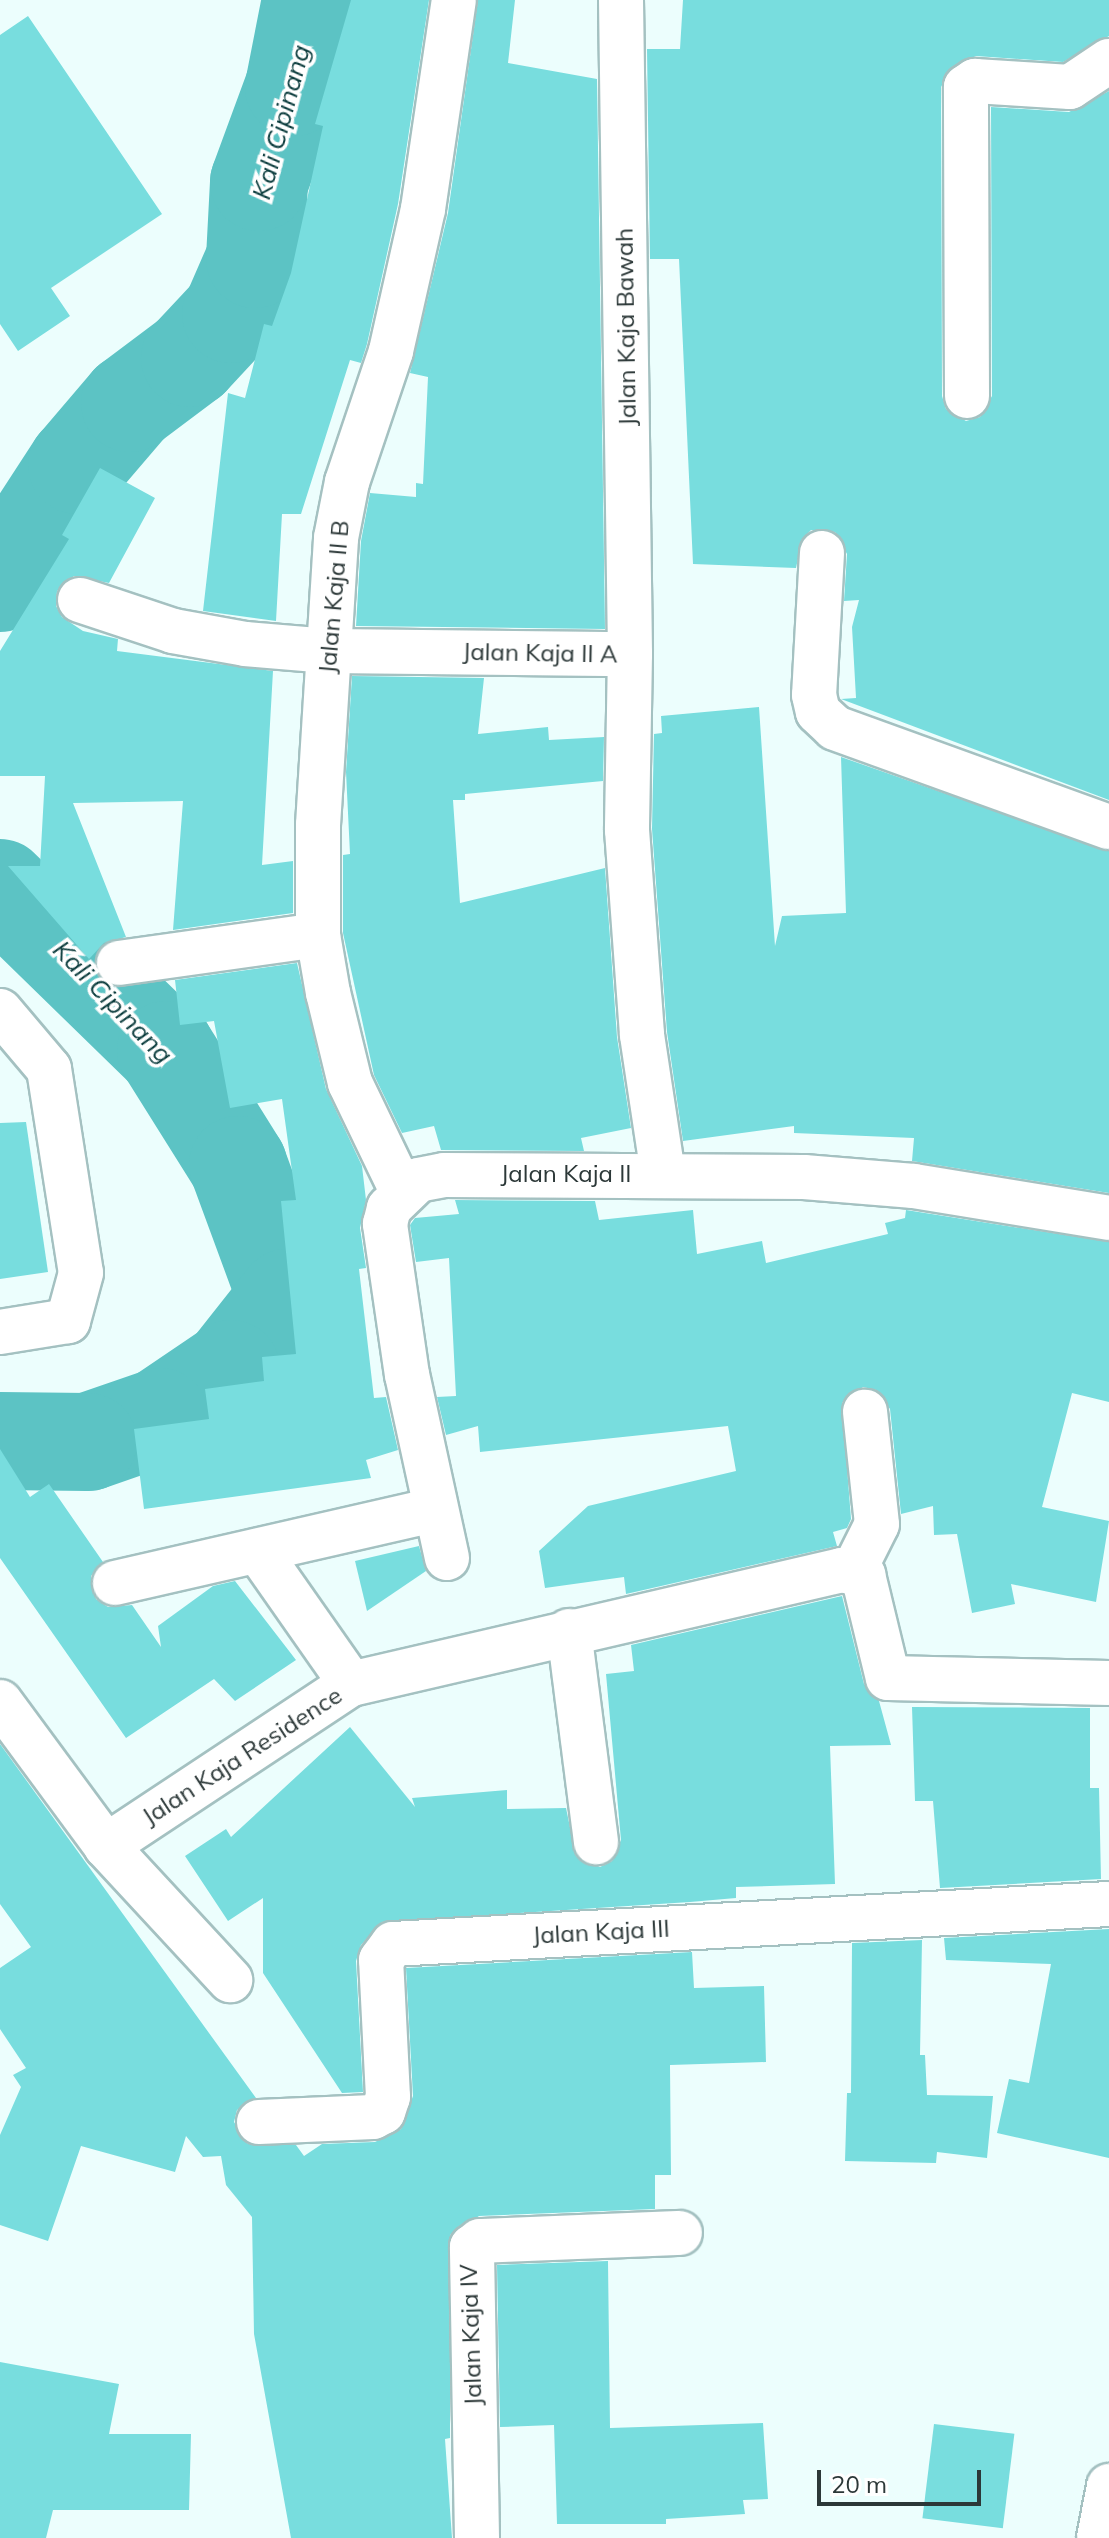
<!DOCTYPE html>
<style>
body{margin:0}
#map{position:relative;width:1109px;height:2538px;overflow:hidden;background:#ecfefd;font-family:Mulish,sans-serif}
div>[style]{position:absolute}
.river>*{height:98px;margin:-49px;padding:0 49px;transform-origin:49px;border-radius:49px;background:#5cc3c4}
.building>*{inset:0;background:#78ddde;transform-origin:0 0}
.roads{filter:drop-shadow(2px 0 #a4c1c1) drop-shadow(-2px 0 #a4c1c1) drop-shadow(0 2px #a4c1c1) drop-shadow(0 -2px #a4c1c1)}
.minor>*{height:44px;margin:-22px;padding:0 22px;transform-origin:22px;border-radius:22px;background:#fff}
span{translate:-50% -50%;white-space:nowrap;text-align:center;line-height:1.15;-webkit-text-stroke:7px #fff;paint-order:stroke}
.street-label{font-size:24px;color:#2c3838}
.water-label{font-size:26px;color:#0c3d3e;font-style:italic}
.scale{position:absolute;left:817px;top:2470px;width:164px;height:36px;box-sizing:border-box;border:4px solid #2c3838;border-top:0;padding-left:10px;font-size:24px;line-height:28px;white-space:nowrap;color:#2c3838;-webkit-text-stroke:6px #fff;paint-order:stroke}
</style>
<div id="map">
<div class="river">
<i style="left:0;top:583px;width:141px;rotate:-56.9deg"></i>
<i style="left:77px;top:465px;width:82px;rotate:-49.5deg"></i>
<i style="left:130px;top:403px;width:75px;rotate:-36.9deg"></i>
<i style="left:190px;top:358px;width:60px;rotate:-47deg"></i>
<i style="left:231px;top:314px;width:60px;rotate:-66.4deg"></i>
<i style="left:255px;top:259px;width:77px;rotate:-87deg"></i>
<i style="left:259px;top:182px;width:101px;rotate:-69.8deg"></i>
<i style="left:294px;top:87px;width:89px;rotate:-78.9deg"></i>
<i style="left:0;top:888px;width:232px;rotate:44.3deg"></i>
<i style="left:166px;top:1050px;width:136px;rotate:57.9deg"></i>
<i style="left:238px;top:1165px;width:142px;rotate:69.8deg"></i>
<i style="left:287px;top:1298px;width:90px;rotate:128.3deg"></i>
<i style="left:231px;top:1369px;width:86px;rotate:145.9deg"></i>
<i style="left:160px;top:1417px;width:76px;rotate:160.9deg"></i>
<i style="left:88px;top:1442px;width:88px;rotate:-179.3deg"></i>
</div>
<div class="building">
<i style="clip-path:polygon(351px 0,429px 0,398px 204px,367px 344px,361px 363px,350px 360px,301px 514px,282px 514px,276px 621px,203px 611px,228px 393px,245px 398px,264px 324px,272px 326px,291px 273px,323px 126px,315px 124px)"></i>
<i style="clip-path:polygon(478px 0,515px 0,508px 63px,597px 79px,605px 629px,356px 626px,361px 541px,370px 493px,416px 497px,416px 483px,423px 484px,428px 377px,410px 373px,448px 213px)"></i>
<i style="clip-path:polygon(683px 0,1109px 0,1109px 36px,1063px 62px,976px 56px,952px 67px,941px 87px,942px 396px,946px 409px,966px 421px,980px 417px,992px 396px,991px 107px,1069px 112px,1109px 91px,1109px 800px,841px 699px,856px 698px,852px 627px,859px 600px,844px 601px,847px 554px,835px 532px,811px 530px,802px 539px,796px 568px,693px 564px,679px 259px,650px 259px,647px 49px,680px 49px)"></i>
<i style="clip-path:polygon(28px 16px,162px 214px,51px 288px,70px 316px,18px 351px,0 324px,0 35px)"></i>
<i style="clip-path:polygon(100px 468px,155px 498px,109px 583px,74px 576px,57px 591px,56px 606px,62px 617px,83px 631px,118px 639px,117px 651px,273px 671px,262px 865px,293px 861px,293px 913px,173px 930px,183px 801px,73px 803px,126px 937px,104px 943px,89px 959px,8px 866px,40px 866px,45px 776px,0 776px,0 651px,69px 539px,62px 535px)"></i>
<i style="clip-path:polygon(352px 676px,484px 678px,478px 734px,548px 727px,549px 740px,604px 737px,603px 781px,465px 794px,465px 800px,453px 800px,460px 903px,605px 868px,617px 1037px,631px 1128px,581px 1138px,584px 1151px,441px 1150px,434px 1126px,402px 1133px,374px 1075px,343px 933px,343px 855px,350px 854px,346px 772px)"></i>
<i style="clip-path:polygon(759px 707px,775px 946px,782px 916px,846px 913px,841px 757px,1109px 851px,1109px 1193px,912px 1161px,914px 1138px,794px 1133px,794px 1126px,683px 1141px,667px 1032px,652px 829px,654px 734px,662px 733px,661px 716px)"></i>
<i style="clip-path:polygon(297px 963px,326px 1089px,362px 1166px,366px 1200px,360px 1228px,366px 1268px,359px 1269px,374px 1398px,386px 1397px,398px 1450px,366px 1460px,371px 1478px,144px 1509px,134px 1429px,209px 1419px,205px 1389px,264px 1381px,262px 1357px,296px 1354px,281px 1201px,296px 1200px,282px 1099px,230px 1108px,214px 1021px,180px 1025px,175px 980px)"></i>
<i style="clip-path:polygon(26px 1122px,48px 1272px,0 1279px,0 1123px)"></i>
<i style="clip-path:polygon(455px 1200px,595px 1201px,599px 1220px,693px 1210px,697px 1254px,762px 1241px,766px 1263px,888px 1234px,885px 1223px,905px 1218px,906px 1210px,1109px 1242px,1109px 1402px,1072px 1393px,1042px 1507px,1109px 1521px,1096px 1602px,1011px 1584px,1015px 1604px,972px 1613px,957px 1534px,934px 1535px,933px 1506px,901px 1514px,890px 1409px,876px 1390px,863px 1387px,842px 1403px,851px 1519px,847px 1528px,833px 1532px,837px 1546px,626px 1594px,624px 1577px,545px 1588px,539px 1551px,588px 1506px,736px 1471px,728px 1426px,480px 1452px,478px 1426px,446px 1435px,437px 1397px,456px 1396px,449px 1258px,416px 1262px,410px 1225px,415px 1218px,459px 1214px)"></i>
<i style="clip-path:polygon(0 1449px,30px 1497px,49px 1484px,103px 1562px,91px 1576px,96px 1599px,108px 1607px,132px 1605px,161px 1647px,158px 1626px,213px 1586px,235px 1581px,296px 1660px,235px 1701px,214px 1679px,126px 1738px,0 1558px)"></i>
<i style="clip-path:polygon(419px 1546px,426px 1571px,367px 1611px,355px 1561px)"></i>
<i style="clip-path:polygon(842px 1596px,864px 1684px,879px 1701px,891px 1745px,830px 1746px,835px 1884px,736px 1887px,736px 1898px,690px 1902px,382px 1922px,361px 1945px,356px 1961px,363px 2092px,342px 2093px,263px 1973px,263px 1898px,228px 1921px,185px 1856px,226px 1829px,231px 1837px,350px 1727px,415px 1807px,412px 1798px,507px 1790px,507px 1809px,566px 1808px,576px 1856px,600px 1867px,612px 1861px,621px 1840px,606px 1674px,634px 1671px,631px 1645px)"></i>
<i style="clip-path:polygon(912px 1707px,1090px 1708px,1090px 1788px,1099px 1788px,1101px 1879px,940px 1888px,933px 1801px,915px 1801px)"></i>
<i style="clip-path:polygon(0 1744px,256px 2098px,237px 2110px,234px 2122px,248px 2144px,296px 2145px,304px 2156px,322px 2144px,375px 2142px,401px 2129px,413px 2096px,406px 1968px,692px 1952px,694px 1988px,764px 1986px,766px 2062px,670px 2065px,671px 2175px,655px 2175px,655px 2209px,479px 2216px,450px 2235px,450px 2438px,445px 2439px,452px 2538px,291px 2538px,254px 2334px,252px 2217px,226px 2185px,221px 2156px,203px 2157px,186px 2136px,175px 2172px,81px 2146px,48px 2241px,0 2225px,0 2135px,21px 2087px,13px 2075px,26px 2068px,0 2029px,0 1968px,31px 1947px,0 1904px)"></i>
<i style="clip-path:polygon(1109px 1929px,1109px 2158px,997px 2133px,1009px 2079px,1029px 2083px,1051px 1964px,946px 1960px,944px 1938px)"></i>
<i style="clip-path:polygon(922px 1940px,920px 2055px,925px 2055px,927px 2095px,993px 2096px,987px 2158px,937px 2152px,936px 2163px,845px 2161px,847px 2093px,851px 2093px,852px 1943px)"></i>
<i style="clip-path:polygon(608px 2261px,610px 2428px,763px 2423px,768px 2499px,743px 2500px,745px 2514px,666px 2519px,666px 2524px,557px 2524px,554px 2425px,500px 2427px,497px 2265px)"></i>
<i style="clip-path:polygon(0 2362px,119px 2384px,109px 2434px,191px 2434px,189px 2510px,53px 2510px,46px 2538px,0 2538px)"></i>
<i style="left:934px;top:2424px;width:81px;height:95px;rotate:7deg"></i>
</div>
<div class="roads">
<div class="minor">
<i style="left:621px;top:0;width:654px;rotate:89.21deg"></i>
<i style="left:630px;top:654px;width:176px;rotate:91deg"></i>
<i style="left:627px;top:830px;width:206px;rotate:85.8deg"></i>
<i style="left:642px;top:1035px;width:141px;rotate:81.4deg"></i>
<i style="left:967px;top:396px;width:309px;rotate:-90.2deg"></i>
<i style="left:966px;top:87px;width:11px;rotate:-34deg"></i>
<i style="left:975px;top:81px;width:95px;rotate:3.6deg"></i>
<i style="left:1070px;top:87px;width:47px;rotate:-33.7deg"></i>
<i style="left:822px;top:553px;width:142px;rotate:93.2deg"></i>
<i style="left:814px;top:695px;width:17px;rotate:77deg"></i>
<i style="left:818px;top:712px;width:23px;rotate:43deg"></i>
<i style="left:835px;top:728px;width:291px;rotate:19.9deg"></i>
<i style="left:80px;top:600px;width:98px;rotate:18.4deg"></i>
<i style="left:173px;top:631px;width:73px;rotate:10.2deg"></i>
<i style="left:245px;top:644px;width:84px;rotate:4.8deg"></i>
<i style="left:329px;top:651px;width:301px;rotate:0.6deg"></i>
<i style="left:119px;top:963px;width:201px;rotate:-8deg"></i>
<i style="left:0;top:1011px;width:76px;rotate:49.8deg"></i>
<i style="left:49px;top:1069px;width:206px;rotate:81.1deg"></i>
<i style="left:81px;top:1273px;width:50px;rotate:105.2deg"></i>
<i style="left:68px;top:1321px;width:69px;rotate:170.8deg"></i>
<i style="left:402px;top:1191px;width:120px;rotate:-115.7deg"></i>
<i style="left:350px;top:1083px;width:93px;rotate:-103.7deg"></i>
<i style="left:328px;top:993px;width:59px;rotate:-99.8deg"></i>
<i style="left:318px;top:935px;width:110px;rotate:-90deg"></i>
<i style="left:318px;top:825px;width:288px;rotate:-86.4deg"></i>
<i style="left:336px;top:538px;width:57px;rotate:-78.9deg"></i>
<i style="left:347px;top:482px;width:138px;rotate:-71.4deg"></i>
<i style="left:391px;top:351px;width:146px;rotate:-77.3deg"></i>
<i style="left:423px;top:209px;width:211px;rotate:-81.6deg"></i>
<i style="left:258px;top:1551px;width:162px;rotate:55deg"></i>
<i style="left:447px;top:1558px;width:187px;rotate:-102.3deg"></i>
<i style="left:407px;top:1375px;width:153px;rotate:-98.3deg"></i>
<i style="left:385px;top:1224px;width:16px;rotate:-76deg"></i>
<i style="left:389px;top:1208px;width:40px;rotate:-44deg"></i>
<i style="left:418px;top:1180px;width:26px;rotate:-11deg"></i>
<i style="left:444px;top:1175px;width:360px;rotate:0.3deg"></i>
<i style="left:804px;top:1177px;width:110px;rotate:4.7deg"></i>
<i style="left:914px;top:1186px;width:198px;rotate:9.3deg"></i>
<i style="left:854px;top:1570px;width:51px;rotate:-63.4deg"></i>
<i style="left:877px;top:1524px;width:113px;rotate:-96.1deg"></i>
<i style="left:115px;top:1583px;width:328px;rotate:-12.9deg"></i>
<i style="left:569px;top:1631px;width:213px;rotate:82.7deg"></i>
<i style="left:0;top:1702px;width:179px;rotate:53.6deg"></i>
<i style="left:106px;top:1846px;width:183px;rotate:47.2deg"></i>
<i style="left:106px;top:1846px;width:294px;rotate:-33.5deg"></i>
<i style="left:351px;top:1684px;width:504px;rotate:-13.07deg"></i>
<i style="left:842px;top:1570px;width:22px;rotate:13deg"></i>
<i style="left:863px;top:1575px;width:106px;rotate:76.4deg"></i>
<i style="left:888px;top:1678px;width:221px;rotate:1.3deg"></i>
<i style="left:259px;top:2122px;width:114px;rotate:-2.5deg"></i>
<i style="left:373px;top:2117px;width:11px;rotate:-27deg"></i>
<i style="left:383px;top:2112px;width:16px;rotate:-72deg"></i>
<i style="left:388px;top:2097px;width:137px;rotate:-92.9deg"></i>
<i style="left:381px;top:1960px;width:20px;rotate:-53deg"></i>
<i style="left:393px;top:1944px;width:717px;rotate:-3.2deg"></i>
<i style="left:477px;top:2538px;width:291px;rotate:-91deg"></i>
<i style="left:472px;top:2247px;width:10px;rotate:-37deg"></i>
<i style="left:480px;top:2241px;width:200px;rotate:-2.3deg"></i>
<i style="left:1099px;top:2538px;width:53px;rotate:-79.1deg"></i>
</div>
</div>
<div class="street-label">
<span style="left:626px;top:327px;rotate:-91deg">Jalan Kaja Bawah</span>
<span style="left:334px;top:597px;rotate:-85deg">Jalan Kaja II B</span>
<span style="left:540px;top:653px;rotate:1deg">Jalan Kaja II A</span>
<span style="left:566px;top:1174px">Jalan Kaja II</span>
<span style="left:242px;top:1756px;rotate:-33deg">Jalan Kaja Residence</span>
<span style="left:601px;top:1932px;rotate:-3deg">Jalan Kaja III</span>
<span style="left:471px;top:2335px;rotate:-92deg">Jalan Kaja IV</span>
</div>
<div class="water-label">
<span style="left:281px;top:122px;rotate:-75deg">Kali Cipinang</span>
<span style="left:113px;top:1002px;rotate:46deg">Kali Cipinang</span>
</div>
<div class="scale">20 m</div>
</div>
